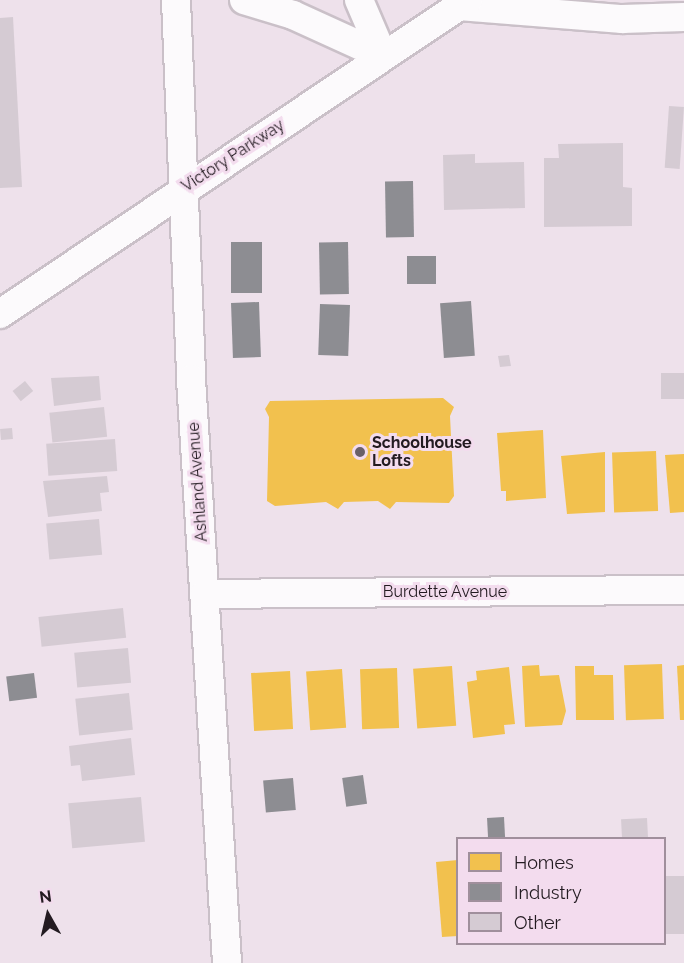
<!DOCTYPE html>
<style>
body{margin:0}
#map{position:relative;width:684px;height:963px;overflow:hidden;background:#eee1eb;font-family:Raleway,sans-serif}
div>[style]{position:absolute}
.homes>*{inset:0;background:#f2c14e;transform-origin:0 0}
.industry>*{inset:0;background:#8d8d92;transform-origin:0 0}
.building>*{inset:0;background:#d5cbd3;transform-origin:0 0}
.roads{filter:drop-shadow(2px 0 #cac0c8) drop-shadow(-2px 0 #cac0c8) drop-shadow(0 2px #cac0c8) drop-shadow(0 -2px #cac0c8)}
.minor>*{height:28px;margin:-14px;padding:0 14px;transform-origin:14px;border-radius:14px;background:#fcfafc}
.dots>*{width:16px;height:16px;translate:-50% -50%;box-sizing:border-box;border:3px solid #f3dcee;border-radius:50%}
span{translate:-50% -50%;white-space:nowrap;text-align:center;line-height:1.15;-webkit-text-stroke:6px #f3dcee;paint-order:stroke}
.street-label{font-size:16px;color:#231b21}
.poi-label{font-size:16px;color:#231b21;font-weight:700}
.left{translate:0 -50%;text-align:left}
.legend{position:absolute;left:456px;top:837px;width:210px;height:108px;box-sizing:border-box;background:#f3dcee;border:2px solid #a08f9c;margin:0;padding:8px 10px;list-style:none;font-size:18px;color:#231b21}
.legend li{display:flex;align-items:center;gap:12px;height:30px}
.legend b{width:30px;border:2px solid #a08f9c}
.north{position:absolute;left:18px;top:885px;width:60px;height:60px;-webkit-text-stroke:4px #f3dcee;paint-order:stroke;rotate:352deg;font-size:16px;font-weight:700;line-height:24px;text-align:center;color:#231b21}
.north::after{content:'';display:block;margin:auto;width:21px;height:27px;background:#231b21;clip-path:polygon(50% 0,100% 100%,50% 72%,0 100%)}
</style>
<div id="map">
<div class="homes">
<i style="clip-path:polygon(443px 398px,454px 407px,450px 416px,454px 496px,449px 503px,396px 502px,390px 509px,378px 501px,344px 502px,338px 509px,326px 502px,275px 506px,267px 501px,269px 417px,265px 409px,270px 401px)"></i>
<i style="clip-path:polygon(543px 430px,546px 498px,506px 501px,506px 491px,501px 491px,497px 433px)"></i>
<i style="left:656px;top:451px;width:60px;height:44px;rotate:88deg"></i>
<i style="clip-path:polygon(605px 452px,605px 512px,567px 514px,561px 456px)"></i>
<i style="clip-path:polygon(684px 454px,684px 512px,670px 513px,665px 455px)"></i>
<i style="left:662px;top:664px;width:55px;height:38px;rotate:88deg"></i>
<i style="clip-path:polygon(539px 665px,540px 676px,559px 675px,566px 711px,562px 725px,525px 727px,522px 666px)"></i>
<i style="clip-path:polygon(684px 665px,684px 720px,680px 720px,677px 666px)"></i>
<i style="left:452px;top:666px;width:60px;height:39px;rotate:86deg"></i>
<i style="clip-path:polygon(575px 666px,594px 666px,594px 675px,613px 675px,614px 720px,576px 720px)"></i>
<i style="clip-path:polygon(509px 667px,515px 724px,504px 725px,505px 734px,473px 738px,467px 682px,477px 680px,476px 671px)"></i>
<i style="left:397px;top:668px;width:60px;height:37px;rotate:88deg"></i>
<i style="left:342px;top:669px;width:59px;height:36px;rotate:86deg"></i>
<i style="left:290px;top:671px;width:58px;height:39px;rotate:87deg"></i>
<i style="clip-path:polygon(458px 860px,458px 936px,442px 937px,436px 862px)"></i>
</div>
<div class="industry">
<i style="left:413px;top:181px;width:56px;height:28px;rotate:89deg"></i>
<i style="left:262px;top:242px;width:51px;height:31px;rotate:90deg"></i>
<i style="left:348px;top:242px;width:52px;height:29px;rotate:89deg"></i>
<i style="left:407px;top:256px;width:29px;height:28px"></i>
<i style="left:471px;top:301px;width:55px;height:31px;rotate:86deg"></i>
<i style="left:259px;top:302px;width:55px;height:28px;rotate:88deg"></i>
<i style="left:320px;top:304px;width:30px;height:51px;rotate:2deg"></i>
<i style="left:34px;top:673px;width:25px;height:28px;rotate:83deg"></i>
<i style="left:363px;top:775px;width:29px;height:21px;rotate:82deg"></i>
<i style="left:293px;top:778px;width:32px;height:30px;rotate:85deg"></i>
<i style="left:504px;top:817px;width:21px;height:17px;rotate:87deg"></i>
</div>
<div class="building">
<i style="clip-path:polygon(13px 17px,22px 187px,0 188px,0 18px)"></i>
<i style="left:669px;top:106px;width:15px;height:62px;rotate:4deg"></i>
<i style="clip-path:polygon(623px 143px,623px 187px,632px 188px,632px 226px,544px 227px,544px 158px,559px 158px,558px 144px)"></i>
<i style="clip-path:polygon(475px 154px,475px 163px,524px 162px,525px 208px,444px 210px,443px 155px)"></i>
<i style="clip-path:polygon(509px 355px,511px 366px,500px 367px,498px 356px)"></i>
<i style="left:684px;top:373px;width:26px;height:23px;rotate:90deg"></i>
<i style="clip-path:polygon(99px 376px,101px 400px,54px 406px,51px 378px)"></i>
<i style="left:25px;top:381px;width:13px;height:16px;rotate:51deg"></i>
<i style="left:104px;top:407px;width:30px;height:55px;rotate:84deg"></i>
<i style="left:12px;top:428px;width:11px;height:12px;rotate:85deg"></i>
<i style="left:115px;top:439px;width:32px;height:69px;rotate:86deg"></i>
<i style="clip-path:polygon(107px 476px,109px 492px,100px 493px,102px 511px,48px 517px,43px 481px)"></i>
<i style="left:99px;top:519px;width:36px;height:53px;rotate:85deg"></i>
<i style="left:123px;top:608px;width:30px;height:85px;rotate:84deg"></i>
<i style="left:128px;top:648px;width:35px;height:54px;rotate:85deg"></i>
<i style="left:129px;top:693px;width:37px;height:54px;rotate:84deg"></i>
<i style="clip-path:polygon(131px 738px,135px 775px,82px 781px,80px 765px,71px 766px,69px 746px)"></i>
<i style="left:141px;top:797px;width:45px;height:73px;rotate:85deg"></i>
<i style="left:647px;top:818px;width:20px;height:26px;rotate:87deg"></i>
<i style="left:684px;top:876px;width:58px;height:20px;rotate:90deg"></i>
</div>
<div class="roads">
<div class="minor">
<i style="left:176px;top:0;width:379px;rotate:87.7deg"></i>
<i style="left:191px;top:379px;width:585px;rotate:86.47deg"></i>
<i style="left:244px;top:0;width:51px;rotate:17deg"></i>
<i style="left:293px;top:15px;width:99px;rotate:24.5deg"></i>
<i style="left:359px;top:0;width:61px;rotate:66.8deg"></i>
<i style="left:459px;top:6px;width:164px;rotate:4.6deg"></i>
<i style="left:622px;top:19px;width:62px;rotate:-1.8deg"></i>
<i style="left:0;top:314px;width:564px;rotate:-33.86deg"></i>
<i style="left:205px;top:594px;width:479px;rotate:-0.5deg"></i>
</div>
</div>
<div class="dots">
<i style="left:360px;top:452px;background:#6a6068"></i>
</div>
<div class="street-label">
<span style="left:233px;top:156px;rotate:-33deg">Victory Parkway</span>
<span style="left:198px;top:482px;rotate:-94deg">Ashland Avenue</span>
<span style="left:445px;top:592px">Burdette Avenue</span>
</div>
<div class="poi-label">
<span class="left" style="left:372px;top:452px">Schoolhouse<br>Lofts</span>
</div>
<ul class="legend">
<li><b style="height:16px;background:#f2c14e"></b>Homes</li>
<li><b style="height:16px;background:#8d8d92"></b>Industry</li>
<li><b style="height:16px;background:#d5cbd3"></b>Other</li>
</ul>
<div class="north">N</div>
</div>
